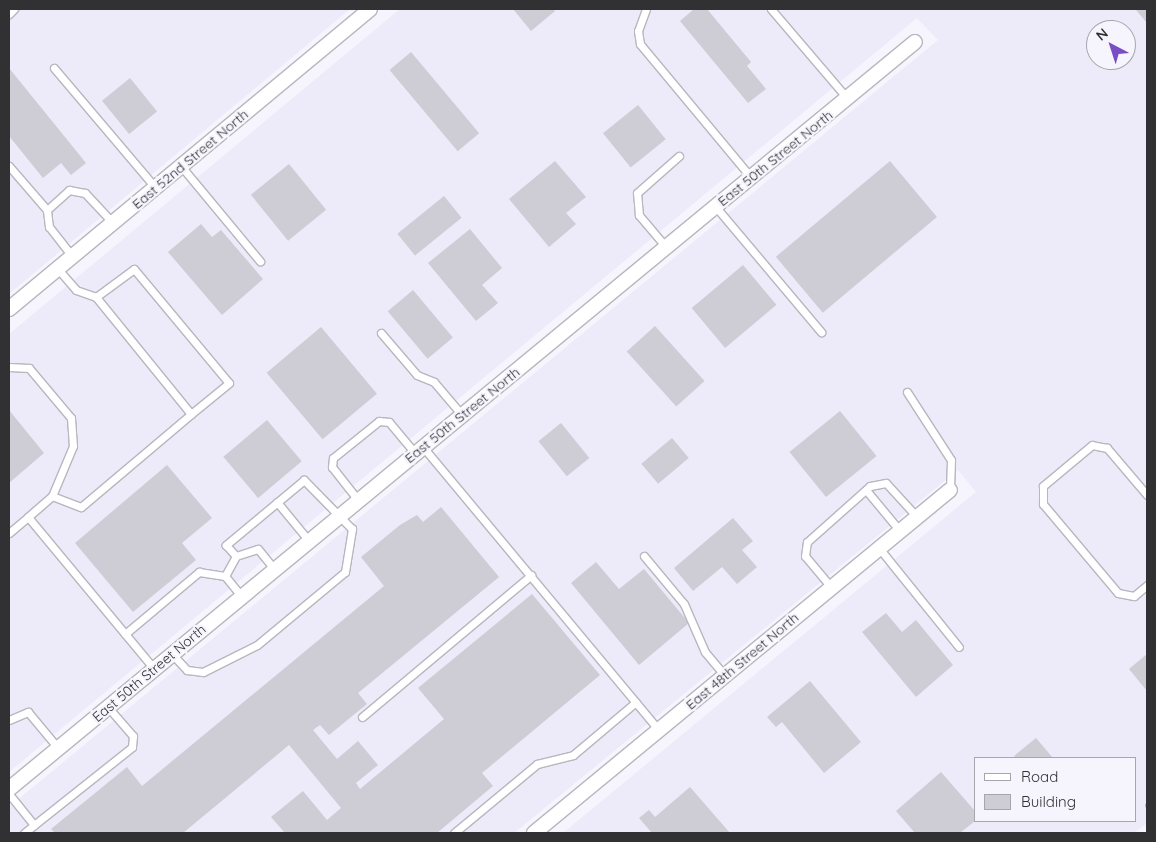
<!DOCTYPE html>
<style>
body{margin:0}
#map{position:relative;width:1156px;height:842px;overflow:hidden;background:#f6f5fd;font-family:Quicksand,sans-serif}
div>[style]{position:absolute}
.built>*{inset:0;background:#edeaf9}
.stream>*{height:4px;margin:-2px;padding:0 2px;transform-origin:2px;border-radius:2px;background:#b9aedc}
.building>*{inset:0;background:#cecdd5;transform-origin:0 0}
.roads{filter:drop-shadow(1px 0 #b8b6be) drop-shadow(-1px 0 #b8b6be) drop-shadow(0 1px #b8b6be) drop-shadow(0 -1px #b8b6be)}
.lane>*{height:7px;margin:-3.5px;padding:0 3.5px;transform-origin:3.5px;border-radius:3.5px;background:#fff}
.street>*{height:14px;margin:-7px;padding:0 7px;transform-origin:7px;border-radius:7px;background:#fff}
span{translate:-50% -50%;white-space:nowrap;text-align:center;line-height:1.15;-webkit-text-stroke:4.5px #f6f5fd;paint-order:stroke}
.street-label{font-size:14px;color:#313033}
.frame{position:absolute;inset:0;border:10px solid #313033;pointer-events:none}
.legend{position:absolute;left:974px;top:757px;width:162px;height:65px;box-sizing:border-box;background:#f6f5fd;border:1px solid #a7a6ac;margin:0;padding:6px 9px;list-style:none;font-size:15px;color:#313033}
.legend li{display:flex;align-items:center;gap:10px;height:25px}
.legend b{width:25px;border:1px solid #a7a6ac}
.north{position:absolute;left:1086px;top:20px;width:50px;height:50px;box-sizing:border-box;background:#f6f5fd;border:1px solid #a7a6ac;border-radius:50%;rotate:320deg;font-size:14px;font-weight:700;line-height:20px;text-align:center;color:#313033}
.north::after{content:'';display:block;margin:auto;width:18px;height:22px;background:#784dc6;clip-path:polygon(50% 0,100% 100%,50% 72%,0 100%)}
</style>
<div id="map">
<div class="built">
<i style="clip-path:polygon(9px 9px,350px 9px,9px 294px)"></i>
<i style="clip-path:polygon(evenodd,400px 9px,1147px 9px,1147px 823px,1134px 833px,563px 833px,976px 492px,958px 470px,514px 833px,9px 833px,9px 807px,938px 40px,917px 18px,9px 772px,9px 334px,400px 9px,1096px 30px,1126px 30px,1126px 60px,1096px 60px,1096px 30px,400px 9px,975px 758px,1135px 758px,1135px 821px,975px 821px,975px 758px)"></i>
</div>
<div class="stream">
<i style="left:1147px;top:806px;width:1px;rotate:-90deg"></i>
</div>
<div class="building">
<i style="clip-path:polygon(513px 9px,553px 9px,555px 11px,531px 31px)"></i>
<i style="clip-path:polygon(694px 9px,707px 9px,751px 62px,747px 66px,766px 89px,748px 103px,680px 21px)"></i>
<i style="clip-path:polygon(1137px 9px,1147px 9px,1147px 23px,1136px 10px)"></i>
<i style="left:411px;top:52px;width:106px;height:28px;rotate:50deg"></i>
<i style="clip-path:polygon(9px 68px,86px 163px,71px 175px,61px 163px,43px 178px,9px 136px)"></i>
<i style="left:130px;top:78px;width:43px;height:36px;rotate:51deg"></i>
<i style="left:638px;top:105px;width:44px;height:45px;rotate:51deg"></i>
<i style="clip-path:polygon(555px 161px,586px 197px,566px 213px,576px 224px,549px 247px,509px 199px)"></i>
<i style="left:890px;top:161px;width:73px;height:149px;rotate:50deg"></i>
<i style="left:289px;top:164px;width:59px;height:49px;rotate:51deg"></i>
<i style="left:444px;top:196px;width:28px;height:60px;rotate:51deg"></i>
<i style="clip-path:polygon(201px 224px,212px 237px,221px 230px,263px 279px,222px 315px,168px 252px)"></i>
<i style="clip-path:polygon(470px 229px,502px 268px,482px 285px,498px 303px,476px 321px,428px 263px)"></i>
<i style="left:743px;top:265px;width:52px;height:67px;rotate:50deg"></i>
<i style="left:413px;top:290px;width:62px;height:33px;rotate:50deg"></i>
<i style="left:655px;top:326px;width:74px;height:38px;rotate:48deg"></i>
<i style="left:321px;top:327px;width:87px;height:71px;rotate:50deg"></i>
<i style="clip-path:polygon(9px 410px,44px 453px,9px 483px)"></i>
<i style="left:840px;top:411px;width:58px;height:65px;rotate:51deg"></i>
<i style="left:267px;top:420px;width:54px;height:57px;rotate:50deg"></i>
<i style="left:561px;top:423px;width:45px;height:29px;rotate:51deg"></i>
<i style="left:672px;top:438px;width:26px;height:40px;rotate:50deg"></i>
<i style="clip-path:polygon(167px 465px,212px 518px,182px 543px,196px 560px,133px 612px,75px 543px)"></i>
<i style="clip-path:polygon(441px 507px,499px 577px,358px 693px,367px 704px,329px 735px,320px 725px,313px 730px,337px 759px,358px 741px,378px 765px,356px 783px,360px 789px,444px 719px,418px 688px,532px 594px,600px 675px,482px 773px,493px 786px,437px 833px,285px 833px,271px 817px,303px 791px,327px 820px,341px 808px,289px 745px,183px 833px,55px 833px,51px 829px,127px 767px,142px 786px,384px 586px,361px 557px,400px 525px,417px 515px,423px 522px)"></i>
<i style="clip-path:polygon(733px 518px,753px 541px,742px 550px,757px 567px,737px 584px,722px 567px,693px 591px,674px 568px)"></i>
<i style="clip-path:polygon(596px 562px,619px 589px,644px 569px,689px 623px,639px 665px,571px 583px)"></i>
<i style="clip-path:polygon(886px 613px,902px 632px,916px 620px,953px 665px,916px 697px,862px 632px)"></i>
<i style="clip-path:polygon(1147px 654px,1147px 691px,1129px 669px)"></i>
<i style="clip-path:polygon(810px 681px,861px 742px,824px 773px,782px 722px,776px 727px,767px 717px)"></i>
<i style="clip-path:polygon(1036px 738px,1053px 758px,1016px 758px,1014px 756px)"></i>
<i style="clip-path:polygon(941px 772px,975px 811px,975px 821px,960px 833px,915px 833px,896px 811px)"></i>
<i style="clip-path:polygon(690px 787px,730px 833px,652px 833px,639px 818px,649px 810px,655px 817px)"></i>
</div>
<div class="roads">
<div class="lane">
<i style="left:646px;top:9px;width:23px;rotate:110deg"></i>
<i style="left:638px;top:31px;width:13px;rotate:81deg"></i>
<i style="left:640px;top:44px;width:173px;rotate:50.2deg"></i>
<i style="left:771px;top:9px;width:117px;rotate:49.5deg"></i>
<i style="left:9px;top:14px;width:7px;rotate:-45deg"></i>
<i style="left:54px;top:68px;width:156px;rotate:49.7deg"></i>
<i style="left:9px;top:166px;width:58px;rotate:49.2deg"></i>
<i style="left:181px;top:166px;width:124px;rotate:50.3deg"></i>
<i style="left:715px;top:206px;width:165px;rotate:49.9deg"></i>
<i style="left:666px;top:247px;width:42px;rotate:-130.2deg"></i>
<i style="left:639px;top:215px;width:22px;rotate:-95deg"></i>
<i style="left:637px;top:193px;width:56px;rotate:-41.4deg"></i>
<i style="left:72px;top:256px;width:37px;rotate:-128deg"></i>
<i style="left:49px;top:227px;width:17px;rotate:-97deg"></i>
<i style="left:47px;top:210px;width:30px;rotate:-42deg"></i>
<i style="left:69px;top:190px;width:16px;rotate:11deg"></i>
<i style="left:85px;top:193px;width:41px;rotate:47deg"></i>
<i style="left:57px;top:268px;width:29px;rotate:49deg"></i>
<i style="left:76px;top:290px;width:21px;rotate:19deg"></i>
<i style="left:96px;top:297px;width:47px;rotate:-36.4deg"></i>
<i style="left:134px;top:269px;width:148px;rotate:50.2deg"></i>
<i style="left:229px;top:383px;width:49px;rotate:140.8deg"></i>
<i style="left:191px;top:414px;width:151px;rotate:-129.1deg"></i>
<i style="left:381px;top:333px;width:55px;rotate:49.4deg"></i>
<i style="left:417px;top:375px;width:18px;rotate:22deg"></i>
<i style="left:434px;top:382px;width:43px;rotate:49.7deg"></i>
<i style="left:9px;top:367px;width:20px;rotate:3deg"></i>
<i style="left:29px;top:368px;width:65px;rotate:50deg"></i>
<i style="left:71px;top:418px;width:28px;rotate:86deg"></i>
<i style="left:73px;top:446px;width:54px;rotate:112.8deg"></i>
<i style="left:52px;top:496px;width:32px;rotate:139deg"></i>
<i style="left:907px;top:392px;width:81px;rotate:57.1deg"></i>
<i style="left:951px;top:460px;width:30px;rotate:92deg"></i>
<i style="left:423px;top:447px;width:368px;rotate:50.2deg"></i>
<i style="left:866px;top:490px;width:53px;rotate:50.3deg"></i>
<i style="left:1147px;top:495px;width:62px;rotate:-130.4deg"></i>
<i style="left:1107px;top:448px;width:15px;rotate:-169deg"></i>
<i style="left:1092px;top:445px;width:64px;rotate:140.1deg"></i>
<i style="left:1043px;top:486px;width:18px;rotate:90deg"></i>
<i style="left:1043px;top:504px;width:116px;rotate:49.9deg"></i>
<i style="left:1118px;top:593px;width:16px;rotate:11deg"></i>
<i style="left:1134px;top:596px;width:17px;rotate:-40deg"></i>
<i style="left:52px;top:496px;width:31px;rotate:21deg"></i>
<i style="left:81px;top:507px;width:144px;rotate:-40.2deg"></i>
<i style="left:358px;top:500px;width:42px;rotate:-128.2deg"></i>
<i style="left:332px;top:467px;width:9px;rotate:-84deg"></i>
<i style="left:333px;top:458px;width:59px;rotate:-38.8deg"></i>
<i style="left:379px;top:421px;width:10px;rotate:6deg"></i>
<i style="left:389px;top:422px;width:40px;rotate:50deg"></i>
<i style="left:277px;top:502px;width:50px;rotate:50.6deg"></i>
<i style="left:9px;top:533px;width:25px;rotate:-40deg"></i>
<i style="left:28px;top:517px;width:197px;rotate:50.3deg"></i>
<i style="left:879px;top:548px;width:127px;rotate:51.1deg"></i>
<i style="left:644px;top:556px;width:62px;rotate:50.2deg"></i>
<i style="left:684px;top:604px;width:52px;rotate:66.4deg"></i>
<i style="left:705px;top:652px;width:31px;rotate:50deg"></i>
<i style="left:831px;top:587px;width:40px;rotate:-130deg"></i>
<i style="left:805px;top:556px;width:14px;rotate:-82deg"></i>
<i style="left:807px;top:542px;width:84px;rotate:-41.6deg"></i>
<i style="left:870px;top:486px;width:16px;rotate:-11deg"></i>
<i style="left:886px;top:483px;width:46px;rotate:47.6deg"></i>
<i style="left:242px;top:597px;width:27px;rotate:-129deg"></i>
<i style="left:225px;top:576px;width:23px;rotate:-61deg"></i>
<i style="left:236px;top:556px;width:23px;rotate:-18deg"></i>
<i style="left:258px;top:549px;width:27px;rotate:51deg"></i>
<i style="left:125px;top:634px;width:97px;rotate:-40deg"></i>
<i style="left:199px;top:572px;width:26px;rotate:9deg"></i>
<i style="left:172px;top:654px;width:22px;rotate:47deg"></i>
<i style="left:187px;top:670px;width:16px;rotate:7deg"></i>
<i style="left:203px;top:672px;width:60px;rotate:-26.6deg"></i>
<i style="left:257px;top:645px;width:114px;rotate:-39.7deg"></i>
<i style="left:345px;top:572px;width:44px;rotate:-80.8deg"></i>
<i style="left:352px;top:529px;width:69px;rotate:-134.4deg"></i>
<i style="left:304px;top:480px;width:102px;rotate:140.2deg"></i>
<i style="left:226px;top:545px;width:15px;rotate:48deg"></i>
<i style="left:362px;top:717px;width:221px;rotate:-40deg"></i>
<i style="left:9px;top:720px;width:21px;rotate:-23deg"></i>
<i style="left:28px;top:712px;width:47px;rotate:50.2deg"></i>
<i style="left:9px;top:794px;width:40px;rotate:51deg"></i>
<i style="left:34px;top:825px;width:13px;rotate:141deg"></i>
<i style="left:34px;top:825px;width:125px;rotate:-38.5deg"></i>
<i style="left:132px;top:747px;width:11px;rotate:-85deg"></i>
<i style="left:133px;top:736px;width:38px;rotate:-131deg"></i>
<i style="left:454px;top:833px;width:108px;rotate:-39.7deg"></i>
<i style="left:537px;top:764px;width:37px;rotate:-14deg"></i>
<i style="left:573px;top:755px;width:82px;rotate:-40.1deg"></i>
</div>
<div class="street">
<i style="left:9px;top:309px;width:469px;rotate:-39.7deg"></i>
<i style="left:9px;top:789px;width:1174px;rotate:-39.51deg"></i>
<i style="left:534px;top:833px;width:539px;rotate:-39.51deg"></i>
</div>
</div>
<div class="street-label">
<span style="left:775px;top:158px;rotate:-39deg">East 50th Street North</span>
<span style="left:190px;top:159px;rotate:-40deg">East 52nd Street North</span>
<span style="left:462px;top:415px;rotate:-39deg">East 50th Street North</span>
<span style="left:742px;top:661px;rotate:-40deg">East 48th Street North</span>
<span style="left:149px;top:673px;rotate:-40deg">East 50th Street North</span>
</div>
<div class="frame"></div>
<ul class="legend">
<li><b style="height:6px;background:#fff"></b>Road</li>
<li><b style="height:14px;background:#cecdd5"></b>Building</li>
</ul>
<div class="north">N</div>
</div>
